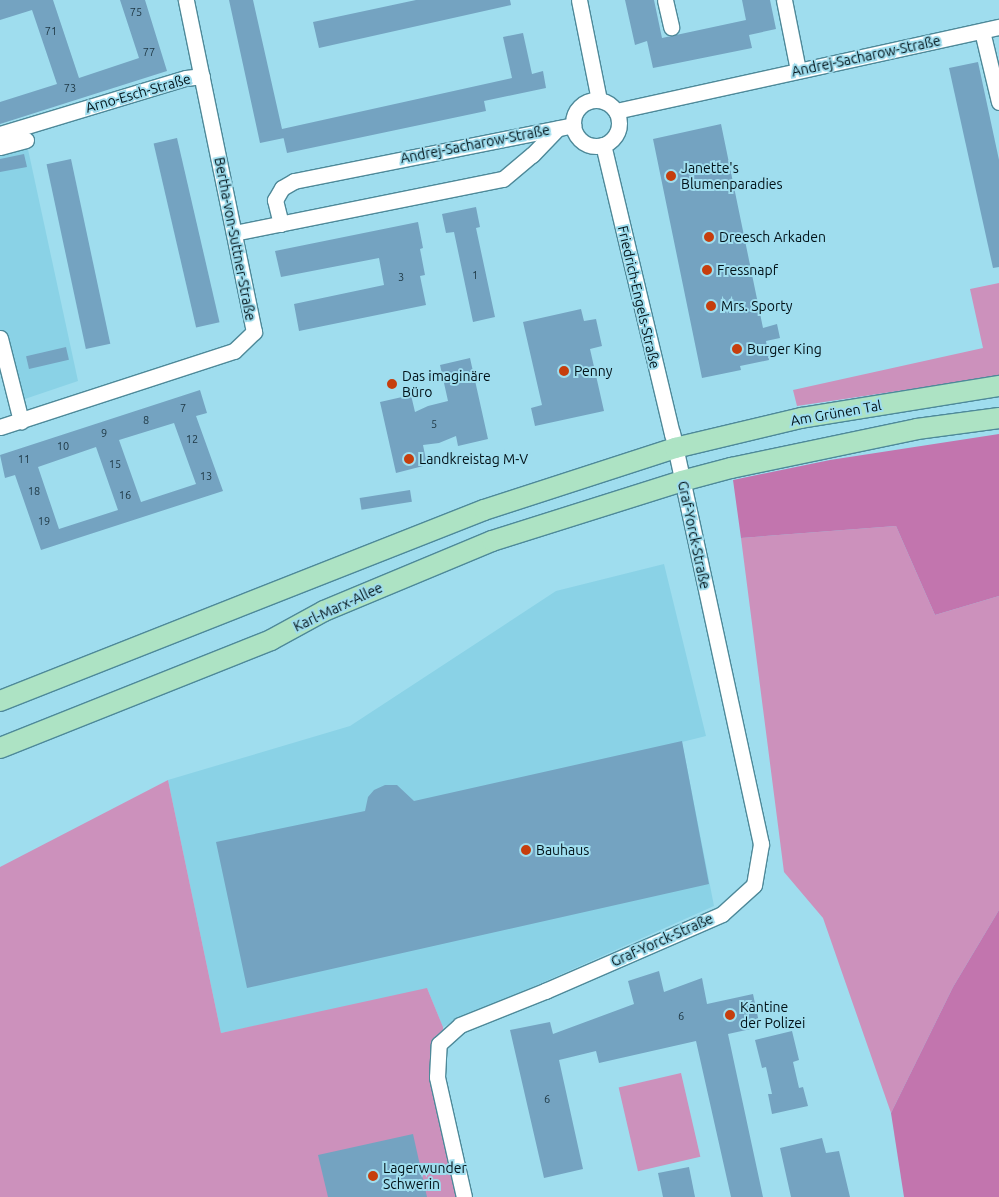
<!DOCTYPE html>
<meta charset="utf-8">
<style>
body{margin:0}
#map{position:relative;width:999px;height:1197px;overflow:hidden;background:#9fddee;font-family:Ubuntu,sans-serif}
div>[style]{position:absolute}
.built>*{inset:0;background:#8ad2e6}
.green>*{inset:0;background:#cc91bc;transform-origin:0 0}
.forest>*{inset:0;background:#c275ae}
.building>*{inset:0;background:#74a3c1;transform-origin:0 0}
.roads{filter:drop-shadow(1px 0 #4e8999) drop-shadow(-1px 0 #4e8999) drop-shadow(0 1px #4e8999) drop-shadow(0 -1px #4e8999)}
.minor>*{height:15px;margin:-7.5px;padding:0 7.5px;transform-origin:7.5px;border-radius:7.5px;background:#fff}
.minor>.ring{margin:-7.5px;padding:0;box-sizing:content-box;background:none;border:15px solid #fff;border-radius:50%}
.major>*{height:20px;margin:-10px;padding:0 10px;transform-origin:10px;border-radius:10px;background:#ade3c4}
.dots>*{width:14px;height:14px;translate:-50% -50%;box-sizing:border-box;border:2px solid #9fddee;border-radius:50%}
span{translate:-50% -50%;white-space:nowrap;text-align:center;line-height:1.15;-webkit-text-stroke:4px #9fddee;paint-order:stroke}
.number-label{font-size:11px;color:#1d3642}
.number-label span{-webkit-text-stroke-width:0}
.street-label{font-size:14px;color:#001117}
.poi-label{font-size:14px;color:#001117}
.left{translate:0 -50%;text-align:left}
</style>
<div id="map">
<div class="built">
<i style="clip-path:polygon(26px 140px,78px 381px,16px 402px,0 338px,0 147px)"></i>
<i style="clip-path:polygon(664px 564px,706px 736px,682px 742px,714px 906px,443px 1027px,427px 988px,431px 1034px,279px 1021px,221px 1033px,168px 780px,350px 726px,556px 591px)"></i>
</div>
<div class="green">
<i style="clip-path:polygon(999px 283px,999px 376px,797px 406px,793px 390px,983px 348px,970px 289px)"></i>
<i style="clip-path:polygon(896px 526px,935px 615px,999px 596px,999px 910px,953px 987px,891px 1113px,823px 918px,784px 872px,741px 538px)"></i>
<i style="clip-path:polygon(168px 780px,221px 1033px,427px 988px,443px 1027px,444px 1037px,437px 1077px,464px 1197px,0 1197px,0 867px)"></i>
<i style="left:681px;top:1073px;width:86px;height:64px;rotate:77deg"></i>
</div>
<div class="forest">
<i style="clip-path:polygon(999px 434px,999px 596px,935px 615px,896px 526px,741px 538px,733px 480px,830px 460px)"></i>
<i style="clip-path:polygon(999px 910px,999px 1197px,904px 1197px,891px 1113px,953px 987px)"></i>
</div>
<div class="building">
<i style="clip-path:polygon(0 0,53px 0,79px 78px,139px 58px,120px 0,145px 0,167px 71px,0 124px,0 102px,57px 84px,32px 10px,0 20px)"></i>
<i style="clip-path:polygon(229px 0,253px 0,282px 129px,512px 78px,503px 37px,523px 33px,532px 74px,543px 71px,546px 88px,484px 101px,486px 111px,287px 153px,282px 131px,284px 138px,260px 143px)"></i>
<i style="clip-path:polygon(416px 0,510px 0,511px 5px,319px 48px,313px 22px)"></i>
<i style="clip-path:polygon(625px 0,654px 0,662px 38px,746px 20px,742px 0,770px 0,776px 29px,749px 35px,752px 48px,653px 68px,647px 41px,635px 45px)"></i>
<i style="clip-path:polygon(978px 62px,999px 160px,999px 267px,993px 268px,949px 68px)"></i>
<i style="clip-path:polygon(721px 124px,763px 328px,777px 324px,780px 338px,766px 341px,769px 360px,740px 366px,741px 370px,702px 378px,653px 139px)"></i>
<i style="left:177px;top:138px;width:189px;height:24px;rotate:77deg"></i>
<i style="clip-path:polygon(24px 154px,27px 167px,0 172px,0 159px)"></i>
<i style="left:71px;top:159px;width:189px;height:25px;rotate:78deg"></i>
<i style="clip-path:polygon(476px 207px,480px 227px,476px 228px,495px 317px,473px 322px,454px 232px,446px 233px,442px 214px)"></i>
<i style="clip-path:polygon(418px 222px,423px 248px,420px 249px,425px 275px,420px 276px,426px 305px,299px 331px,294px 304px,384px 285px,379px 258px,281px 277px,275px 251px)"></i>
<i style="clip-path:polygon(581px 309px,584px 321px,596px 319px,602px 346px,590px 349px,604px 411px,535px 426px,531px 408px,542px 405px,523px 322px)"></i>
<i style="left:66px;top:347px;width:13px;height:41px;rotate:77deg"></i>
<i style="clip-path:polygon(470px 358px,488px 439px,458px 446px,456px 436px,439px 443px,423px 445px,427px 465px,396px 473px,380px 402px,411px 395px,415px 412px,428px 406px,448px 401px,440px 365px)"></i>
<i style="clip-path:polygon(evenodd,200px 390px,207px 413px,196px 416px,223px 491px,41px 550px,15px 475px,5px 478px,0 455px,200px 390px,174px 423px,196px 484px,141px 502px,119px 440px,174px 423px,200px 390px,96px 447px,118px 510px,59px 529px,38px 467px,96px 447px)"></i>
<i style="left:410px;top:490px;width:12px;height:51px;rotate:81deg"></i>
<i style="clip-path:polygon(682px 741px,709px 884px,247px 988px,216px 842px,365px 811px,368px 797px,374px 790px,385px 785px,397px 785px,414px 801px)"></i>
<i style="clip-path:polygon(659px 971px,664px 992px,702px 978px,707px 1004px,753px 994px,760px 1027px,728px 1034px,763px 1197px,731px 1197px,696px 1041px,599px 1063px,596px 1051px,559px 1060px,583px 1169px,544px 1178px,510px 1030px,550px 1022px,553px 1034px,634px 1004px,628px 981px)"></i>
<i style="clip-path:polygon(792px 1031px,799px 1060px,793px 1062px,799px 1088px,803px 1087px,808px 1106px,772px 1114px,768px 1094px,772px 1094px,766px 1067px,762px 1068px,755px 1040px)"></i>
<i style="clip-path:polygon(413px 1134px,427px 1197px,328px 1197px,318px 1155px)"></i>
<i style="clip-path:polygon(822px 1138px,826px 1153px,839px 1151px,850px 1197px,791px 1197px,780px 1148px)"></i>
<i style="clip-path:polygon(689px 1167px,695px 1197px,663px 1197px,658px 1173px)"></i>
</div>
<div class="roads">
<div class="minor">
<i style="left:579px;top:0;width:102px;rotate:78.7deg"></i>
<i style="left:665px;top:0;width:28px;rotate:77deg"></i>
<i style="left:784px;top:0;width:71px;rotate:78.7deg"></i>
<i style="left:982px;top:31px;width:73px;rotate:76.5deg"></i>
<i class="ring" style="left:573px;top:100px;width:31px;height:31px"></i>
<i style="left:616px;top:111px;width:392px;rotate:-12.4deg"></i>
<i style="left:0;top:134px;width:194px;rotate:-16.8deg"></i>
<i style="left:186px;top:78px;width:16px;rotate:-7deg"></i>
<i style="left:0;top:147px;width:27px;rotate:-15deg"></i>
<i style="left:281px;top:224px;width:25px;rotate:-104deg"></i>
<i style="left:275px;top:200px;width:14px;rotate:-60deg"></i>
<i style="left:282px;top:188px;width:14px;rotate:-30deg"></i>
<i style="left:294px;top:181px;width:285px;rotate:-11.3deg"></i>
<i style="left:234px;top:233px;width:274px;rotate:-11.4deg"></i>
<i style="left:503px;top:179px;width:38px;rotate:-40deg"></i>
<i style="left:532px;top:155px;width:37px;rotate:-46deg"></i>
<i style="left:0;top:338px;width:86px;rotate:75.8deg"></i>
<i style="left:0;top:427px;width:246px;rotate:-18deg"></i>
<i style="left:234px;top:351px;width:28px;rotate:-44deg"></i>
<i style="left:254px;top:332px;width:339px;rotate:-101.6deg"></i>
<i style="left:464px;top:1197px;width:123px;rotate:-102.7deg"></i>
<i style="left:437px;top:1077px;width:33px;rotate:-87deg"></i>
<i style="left:439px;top:1044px;width:28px;rotate:-42deg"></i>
<i style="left:460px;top:1025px;width:92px;rotate:-21.8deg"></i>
<i style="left:545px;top:991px;width:193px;rotate:-23.5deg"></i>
<i style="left:722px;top:914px;width:43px;rotate:-42.2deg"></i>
<i style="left:754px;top:885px;width:42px;rotate:-80.3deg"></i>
<i style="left:761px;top:844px;width:420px;rotate:-102.2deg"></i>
<i style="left:672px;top:434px;width:297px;rotate:-103.4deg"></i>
</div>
<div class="major">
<i style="left:0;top:701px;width:520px;rotate:-21.54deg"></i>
<i style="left:484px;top:510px;width:201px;rotate:-18deg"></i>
<i style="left:675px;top:448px;width:130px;rotate:-13.4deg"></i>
<i style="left:801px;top:418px;width:201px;rotate:-9.2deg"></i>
<i style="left:0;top:748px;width:292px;rotate:-21.7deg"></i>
<i style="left:271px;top:640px;width:60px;rotate:-28.7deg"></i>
<i style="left:324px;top:611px;width:182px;rotate:-22.6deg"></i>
<i style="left:492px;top:541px;width:199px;rotate:-17.5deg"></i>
<i style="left:682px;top:481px;width:51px;rotate:-14.9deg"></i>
<i style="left:731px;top:468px;width:190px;rotate:-11.8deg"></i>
<i style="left:917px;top:429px;width:83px;rotate:-7.6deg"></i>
</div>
</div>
<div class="dots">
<i style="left:671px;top:176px;background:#c63e0d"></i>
<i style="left:709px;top:237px;background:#c63e0d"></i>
<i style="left:707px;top:270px;background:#c63e0d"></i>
<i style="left:711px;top:306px;background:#c63e0d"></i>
<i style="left:737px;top:349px;background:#c63e0d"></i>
<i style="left:564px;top:371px;background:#c63e0d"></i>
<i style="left:392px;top:384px;background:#c63e0d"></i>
<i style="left:409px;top:459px;background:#c63e0d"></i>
<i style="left:526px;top:850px;background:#c63e0d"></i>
<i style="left:730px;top:1015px;background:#c63e0d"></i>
<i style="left:373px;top:1176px;background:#c63e0d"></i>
</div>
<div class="number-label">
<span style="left:136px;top:12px">75</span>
<span style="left:51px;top:31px">71</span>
<span style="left:149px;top:52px">77</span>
<span style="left:70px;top:88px">73</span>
<span style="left:475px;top:275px">1</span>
<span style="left:401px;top:277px">3</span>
<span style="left:183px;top:408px">7</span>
<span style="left:146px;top:420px">8</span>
<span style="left:434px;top:424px">5</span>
<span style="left:104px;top:433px">9</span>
<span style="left:192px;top:439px">12</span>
<span style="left:63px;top:446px">10</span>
<span style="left:24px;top:459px">11</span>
<span style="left:115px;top:464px">15</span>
<span style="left:206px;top:476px">13</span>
<span style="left:34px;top:491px">18</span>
<span style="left:125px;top:495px">16</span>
<span style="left:44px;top:521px">19</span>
<span style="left:681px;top:1016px">6</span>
<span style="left:547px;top:1099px">6</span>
</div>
<div class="street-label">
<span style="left:866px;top:56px;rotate:-12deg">Andrej-Sacharow-Straße</span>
<span style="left:138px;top:93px;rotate:-16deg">Arno-Esch-Straße</span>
<span style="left:475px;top:144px;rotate:-11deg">Andrej-Sacharow-Straße</span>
<span style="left:235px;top:239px;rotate:79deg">Bertha-von-Suttner-Straße</span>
<span style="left:639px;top:297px;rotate:77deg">Friedrich-Engels-Straße</span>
<span style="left:836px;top:413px;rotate:-10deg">Am Grünen Tal</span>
<span style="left:694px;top:535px;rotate:78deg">Graf-Yorck-Straße</span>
<span style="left:338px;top:607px;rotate:-25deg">Karl-Marx-Allee</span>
<span style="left:662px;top:940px;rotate:-24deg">Graf-Yorck-Straße</span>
</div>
<div class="poi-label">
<span class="left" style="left:681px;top:176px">Janette's<br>Blumenparadies</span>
<span class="left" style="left:719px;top:237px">Dreesch Arkaden</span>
<span class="left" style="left:717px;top:270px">Fressnapf</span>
<span class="left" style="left:721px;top:306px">Mrs. Sporty</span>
<span class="left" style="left:747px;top:349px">Burger King</span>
<span class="left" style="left:574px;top:371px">Penny</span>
<span class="left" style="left:402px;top:384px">Das imaginäre<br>Büro</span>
<span class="left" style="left:419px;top:459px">Landkreistag M-V</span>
<span class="left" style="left:536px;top:850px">Bauhaus</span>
<span class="left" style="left:740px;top:1015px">Kantine<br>der Polizei</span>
<span class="left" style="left:383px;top:1176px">Lagerwunder<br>Schwerin</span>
</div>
</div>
